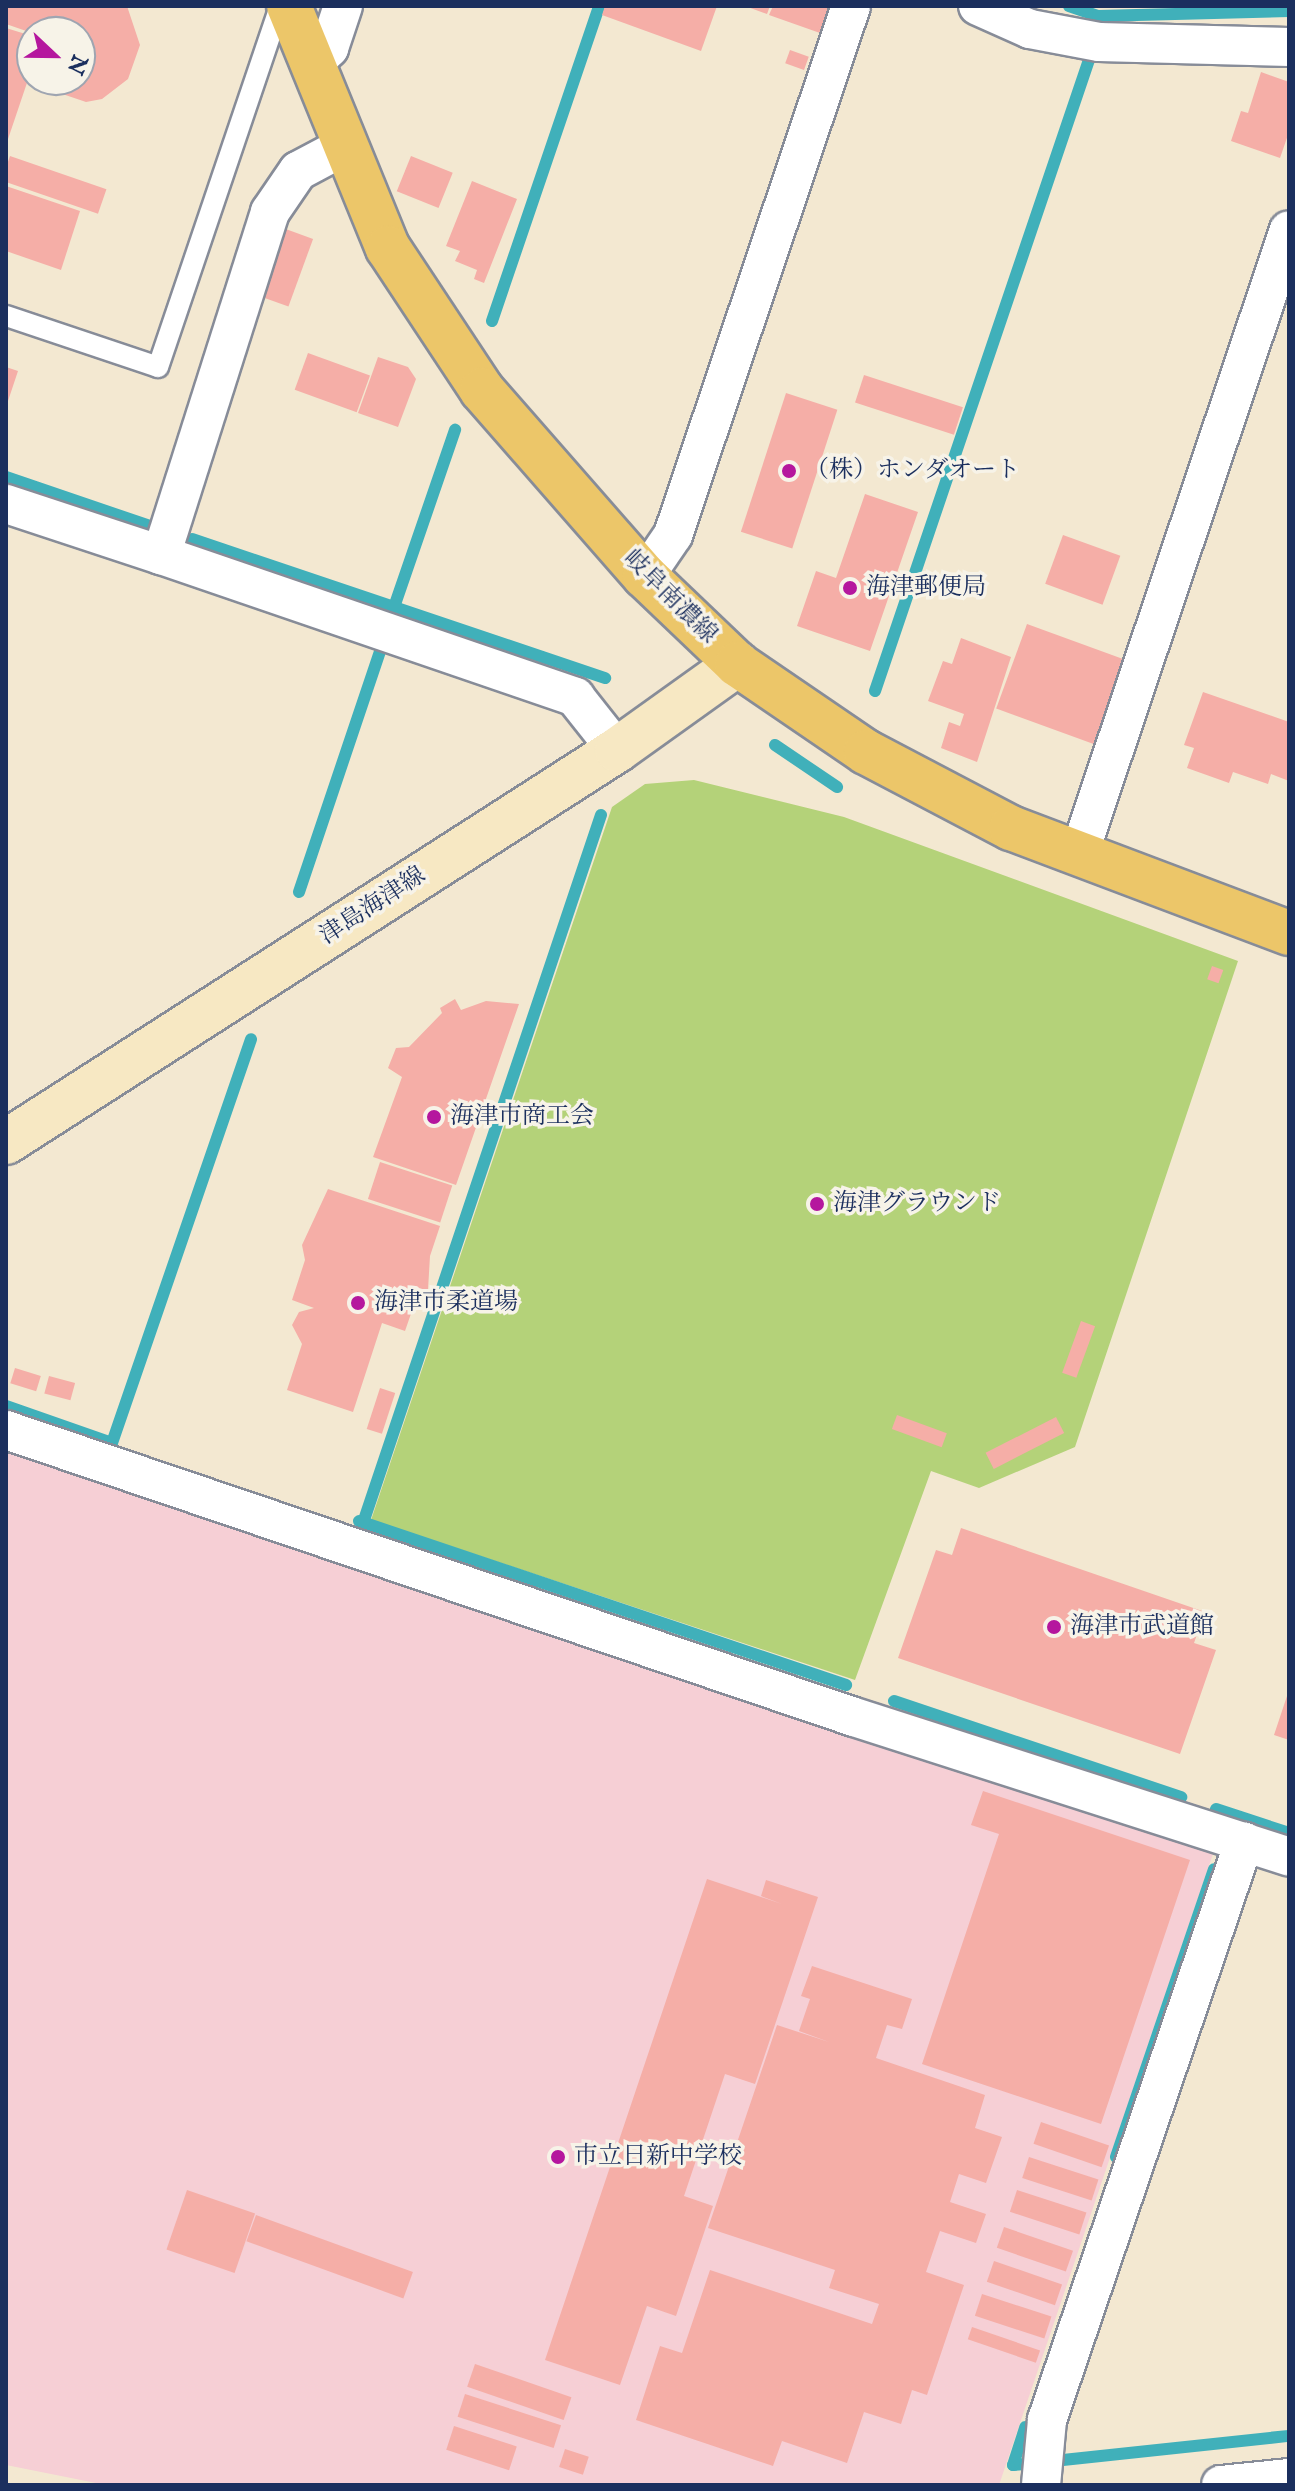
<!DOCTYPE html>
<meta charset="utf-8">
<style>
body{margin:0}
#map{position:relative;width:1295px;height:2491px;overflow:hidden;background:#f3e8d1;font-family:"IM FELL English","Noto Serif JP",serif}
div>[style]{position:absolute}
.built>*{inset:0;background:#f6cfd5}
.green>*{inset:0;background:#b4d279}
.stream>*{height:12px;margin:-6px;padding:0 6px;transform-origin:6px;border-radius:6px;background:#40b0ba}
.building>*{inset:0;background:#f5aea7;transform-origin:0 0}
.roads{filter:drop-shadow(2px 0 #878c98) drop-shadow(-2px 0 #878c98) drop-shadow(0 2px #878c98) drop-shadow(0 -2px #878c98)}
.service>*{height:20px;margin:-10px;padding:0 10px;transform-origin:10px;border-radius:10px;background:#fff}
.minor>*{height:38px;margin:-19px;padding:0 19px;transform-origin:19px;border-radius:19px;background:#fff}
.secondary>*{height:44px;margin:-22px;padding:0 22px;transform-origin:22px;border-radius:22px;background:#f7e8c3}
.primary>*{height:44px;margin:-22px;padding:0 22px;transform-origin:22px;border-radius:22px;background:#ecc669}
.dots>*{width:22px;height:22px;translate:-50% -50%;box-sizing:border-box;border:4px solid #f7f3e8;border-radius:50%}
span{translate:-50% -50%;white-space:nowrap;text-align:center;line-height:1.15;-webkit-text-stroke:7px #f7f3e8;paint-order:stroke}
.poi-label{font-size:24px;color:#1b2f5e}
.left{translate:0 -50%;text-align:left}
.street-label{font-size:24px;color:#1b2f5e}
.frame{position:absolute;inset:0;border:8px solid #1b2f5e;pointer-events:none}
.north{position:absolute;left:16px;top:16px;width:80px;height:80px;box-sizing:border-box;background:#f7f3e8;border:2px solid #9fa5b1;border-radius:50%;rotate:112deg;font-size:22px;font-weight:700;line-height:32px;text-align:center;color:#1b2f5e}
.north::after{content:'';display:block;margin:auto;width:28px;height:36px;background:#b5179e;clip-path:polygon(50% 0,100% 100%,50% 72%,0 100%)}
</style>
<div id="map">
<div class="built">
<i style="clip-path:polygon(6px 1444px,1215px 1848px,999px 2485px,106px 2485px,6px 2465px)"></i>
</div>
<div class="green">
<i style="clip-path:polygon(694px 780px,844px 817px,1238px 961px,1075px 1447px,979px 1488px,931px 1471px,855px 1680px,371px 1520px,612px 807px,645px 784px)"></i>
</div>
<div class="stream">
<i style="left:1069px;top:6px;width:31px;rotate:19deg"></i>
<i style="left:1098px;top:16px;width:191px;rotate:-1.5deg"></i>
<i style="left:492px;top:321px;width:333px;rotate:-71.2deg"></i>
<i style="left:6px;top:477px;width:152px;rotate:18.8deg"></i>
<i style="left:192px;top:539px;width:436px;rotate:18.6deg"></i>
<i style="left:392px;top:613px;width:194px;rotate:-71deg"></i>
<i style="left:875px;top:691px;width:666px;rotate:-71.27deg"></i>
<i style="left:775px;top:745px;width:75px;rotate:34.1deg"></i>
<i style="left:299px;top:892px;width:264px;rotate:-71.4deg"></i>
<i style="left:6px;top:1406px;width:112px;rotate:19.2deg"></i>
<i style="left:112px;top:1443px;width:427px;rotate:-71deg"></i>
<i style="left:359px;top:1521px;width:514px;rotate:18.61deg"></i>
<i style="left:363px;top:1523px;width:747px;rotate:-71.42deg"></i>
<i style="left:894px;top:1701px;width:303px;rotate:18.5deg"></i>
<i style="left:1216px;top:1809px;width:77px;rotate:18.2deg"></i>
<i style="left:1116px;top:2157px;width:304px;rotate:-71.2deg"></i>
<i style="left:1063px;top:2460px;width:227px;rotate:-6.1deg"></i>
<i style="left:1025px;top:2464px;width:12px;rotate:175deg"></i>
<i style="left:1013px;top:2465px;width:40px;rotate:-72deg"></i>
</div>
<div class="building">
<i style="clip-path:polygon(6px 6px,127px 6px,140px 45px,128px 79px,102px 99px,86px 102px,30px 83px,80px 80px,80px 32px,32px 33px,6px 24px)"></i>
<i style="clip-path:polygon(605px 6px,717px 6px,701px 51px,602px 15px)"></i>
<i style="clip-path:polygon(745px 6px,770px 6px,767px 14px)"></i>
<i style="clip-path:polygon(773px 6px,830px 6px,820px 33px,769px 15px)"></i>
<i style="clip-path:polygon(6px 28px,32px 36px,32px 68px,7px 142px)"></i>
<i style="left:790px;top:50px;width:20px;height:14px;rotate:20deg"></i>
<i style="clip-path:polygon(1261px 72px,1289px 82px,1289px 132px,1280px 158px,1231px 141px,1241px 111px,1248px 113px)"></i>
<i style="left:10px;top:156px;width:102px;height:26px;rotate:19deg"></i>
<i style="left:411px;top:156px;width:45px;height:38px;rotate:22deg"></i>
<i style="clip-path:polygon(472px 181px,517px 199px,484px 283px,474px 279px,477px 270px,455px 261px,460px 251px,446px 246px)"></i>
<i style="clip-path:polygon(6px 186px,80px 211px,61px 270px,6px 251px)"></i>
<i style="left:283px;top:228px;width:32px;height:72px;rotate:20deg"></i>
<i style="left:308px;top:353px;width:66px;height:39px;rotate:20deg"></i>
<i style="clip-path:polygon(378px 357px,408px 367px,416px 379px,398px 427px,358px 413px)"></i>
<i style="clip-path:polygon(6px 367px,18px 371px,7px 404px,6px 404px)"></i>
<i style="left:864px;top:375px;width:104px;height:29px;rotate:18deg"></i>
<i style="left:786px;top:393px;width:54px;height:146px;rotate:18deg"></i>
<i style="clip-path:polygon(865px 494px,918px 512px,870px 651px,797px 626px,816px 571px,836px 578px)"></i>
<i style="left:1063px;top:535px;width:61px;height:52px;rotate:20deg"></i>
<i style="left:1027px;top:624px;width:108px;height:90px;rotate:20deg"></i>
<i style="clip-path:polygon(961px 638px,1011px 657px,977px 762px,941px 748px,949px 722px,960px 726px,964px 714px,928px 701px,943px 661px,952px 664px)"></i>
<i style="clip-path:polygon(1203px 692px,1289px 722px,1289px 781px,1271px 774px,1268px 784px,1233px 772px,1229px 783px,1187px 768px,1194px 748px,1184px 745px)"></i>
<i style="left:1212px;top:966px;width:12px;height:14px;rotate:20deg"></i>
<i style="clip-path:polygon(455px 999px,461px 1010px,486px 1001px,519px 1004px,456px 1185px,373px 1157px,402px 1077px,388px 1068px,396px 1048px,409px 1047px,442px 1013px,440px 1008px)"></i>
<i style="left:380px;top:1162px;width:76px;height:39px;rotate:18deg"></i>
<i style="clip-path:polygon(328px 1189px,440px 1226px,430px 1256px,428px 1290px,414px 1305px,405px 1331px,382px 1323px,353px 1412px,287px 1390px,302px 1344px,292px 1325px,299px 1312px,314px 1308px,292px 1300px,305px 1260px,302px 1245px)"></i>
<i style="left:1081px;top:1321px;width:15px;height:55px;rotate:20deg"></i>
<i style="left:15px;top:1368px;width:27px;height:16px;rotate:17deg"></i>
<i style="left:49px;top:1376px;width:27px;height:18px;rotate:15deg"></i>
<i style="left:380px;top:1388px;width:16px;height:43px;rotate:18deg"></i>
<i style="left:897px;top:1415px;width:53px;height:15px;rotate:20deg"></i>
<i style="left:1056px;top:1417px;width:18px;height:79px;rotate:63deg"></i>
<i style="clip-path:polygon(961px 1528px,1205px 1612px,1194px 1643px,1216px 1650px,1180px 1754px,898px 1658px,936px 1550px,952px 1555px)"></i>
<i style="clip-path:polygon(1288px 1693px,1289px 1693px,1289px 1740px,1274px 1735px)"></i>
<i style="clip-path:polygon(983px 1791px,1190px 1860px,1101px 2124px,922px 2064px,999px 1834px,971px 1825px)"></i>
<i style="clip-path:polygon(707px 1879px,782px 1904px,761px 1896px,766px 1880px,818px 1897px,755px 2084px,725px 2074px,684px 2196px,713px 2206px,676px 2316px,647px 2306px,620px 2385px,545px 2360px)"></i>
<i style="clip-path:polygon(812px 1966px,912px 1999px,902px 2029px,887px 2025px,876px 2058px,985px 2095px,975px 2128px,1002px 2137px,986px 2183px,959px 2174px,950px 2202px,986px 2214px,976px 2243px,940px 2231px,926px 2272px,964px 2285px,927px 2395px,912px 2390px,901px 2424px,864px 2412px,847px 2463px,782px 2441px,773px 2466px,636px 2420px,660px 2346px,682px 2353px,710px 2270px,872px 2324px,879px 2304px,829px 2288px,835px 2270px,708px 2228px,777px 2025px,829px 2042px,799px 2031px,810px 1999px,801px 1996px)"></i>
<i style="left:1041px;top:2122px;width:72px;height:23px;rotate:19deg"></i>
<i style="left:1029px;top:2157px;width:73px;height:22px;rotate:18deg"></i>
<i style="left:187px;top:2190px;width:72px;height:63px;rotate:19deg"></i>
<i style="left:1017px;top:2190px;width:73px;height:23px;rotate:18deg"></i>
<i style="left:256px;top:2215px;width:167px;height:28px;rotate:20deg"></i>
<i style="left:1004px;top:2227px;width:73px;height:22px;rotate:19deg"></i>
<i style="left:994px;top:2261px;width:72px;height:22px;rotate:19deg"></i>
<i style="left:982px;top:2294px;width:73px;height:23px;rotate:18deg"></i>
<i style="left:972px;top:2327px;width:72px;height:13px;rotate:19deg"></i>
<i style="left:475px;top:2364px;width:102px;height:24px;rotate:19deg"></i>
<i style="left:465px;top:2394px;width:101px;height:24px;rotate:18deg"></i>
<i style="left:454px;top:2426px;width:66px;height:25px;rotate:18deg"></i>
<i style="left:565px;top:2449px;width:25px;height:19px;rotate:18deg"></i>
</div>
<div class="roads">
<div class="service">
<i style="left:6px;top:316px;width:160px;rotate:18.5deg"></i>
<i style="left:158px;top:367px;width:381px;rotate:-71.3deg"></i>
</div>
<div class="minor">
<i style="left:978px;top:6px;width:57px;rotate:23.9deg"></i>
<i style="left:1030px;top:29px;width:70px;rotate:10.7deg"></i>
<i style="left:1099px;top:42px;width:190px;rotate:1.5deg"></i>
<i style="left:311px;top:65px;width:25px;rotate:-43deg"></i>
<i style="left:329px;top:48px;width:44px;rotate:-71.6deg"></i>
<i style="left:345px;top:146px;width:53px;rotate:152deg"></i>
<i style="left:298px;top:171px;width:50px;rotate:124.3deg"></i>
<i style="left:270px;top:212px;width:360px;rotate:107.6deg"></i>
<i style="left:161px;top:555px;width:438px;rotate:18.9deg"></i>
<i style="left:575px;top:697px;width:68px;rotate:51.6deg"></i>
<i style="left:6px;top:504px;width:163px;rotate:18.2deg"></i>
<i style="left:645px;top:576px;width:50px;rotate:-55.7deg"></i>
<i style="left:673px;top:535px;width:558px;rotate:-71.4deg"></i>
<i style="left:1079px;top:854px;width:658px;rotate:-71.4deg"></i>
<i style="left:6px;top:1430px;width:895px;rotate:18.7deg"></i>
<i style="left:854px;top:1717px;width:457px;rotate:17.8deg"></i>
<i style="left:1041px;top:2485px;width:65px;rotate:-84.7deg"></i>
<i style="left:1047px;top:2420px;width:611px;rotate:-71.18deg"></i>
<i style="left:1221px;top:2485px;width:68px;rotate:-5.9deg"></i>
</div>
<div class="secondary">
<i style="left:6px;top:1142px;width:726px;rotate:-32.68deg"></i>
<i style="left:617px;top:750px;width:148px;rotate:-35.6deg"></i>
</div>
<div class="primary">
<i style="left:289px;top:6px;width:261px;rotate:67.8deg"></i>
<i style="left:388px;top:248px;width:170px;rotate:56.5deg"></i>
<i style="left:482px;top:390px;width:247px;rotate:48.8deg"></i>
<i style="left:645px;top:576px;width:127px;rotate:43.7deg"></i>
<i style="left:737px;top:664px;width:156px;rotate:34.3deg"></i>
<i style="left:866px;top:752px;width:164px;rotate:27.7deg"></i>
<i style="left:1011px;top:828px;width:297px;rotate:20.7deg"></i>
</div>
</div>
<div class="dots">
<i style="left:789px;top:471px;background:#b5179e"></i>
<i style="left:850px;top:588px;background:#b5179e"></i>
<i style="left:434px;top:1117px;background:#b5179e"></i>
<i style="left:817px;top:1204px;background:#b5179e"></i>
<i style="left:358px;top:1303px;background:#b5179e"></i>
<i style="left:1054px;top:1627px;background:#b5179e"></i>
<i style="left:558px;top:2157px;background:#b5179e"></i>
</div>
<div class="poi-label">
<span class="left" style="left:805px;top:471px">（株）ホンダオート</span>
<span class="left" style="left:866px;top:588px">海津郵便局</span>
<span class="left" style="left:450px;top:1117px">海津市商工会</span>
<span class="left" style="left:833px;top:1204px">海津グラウンド</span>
<span class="left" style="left:374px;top:1303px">海津市柔道場</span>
<span class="left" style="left:1070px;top:1627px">海津市武道館</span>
<span class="left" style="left:574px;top:2157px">市立日新中学校</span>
</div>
<div class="street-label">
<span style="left:670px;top:597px;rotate:45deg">岐阜南濃線</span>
<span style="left:373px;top:906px;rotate:-33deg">津島海津線</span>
</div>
<div class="frame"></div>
<div class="north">N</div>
</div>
